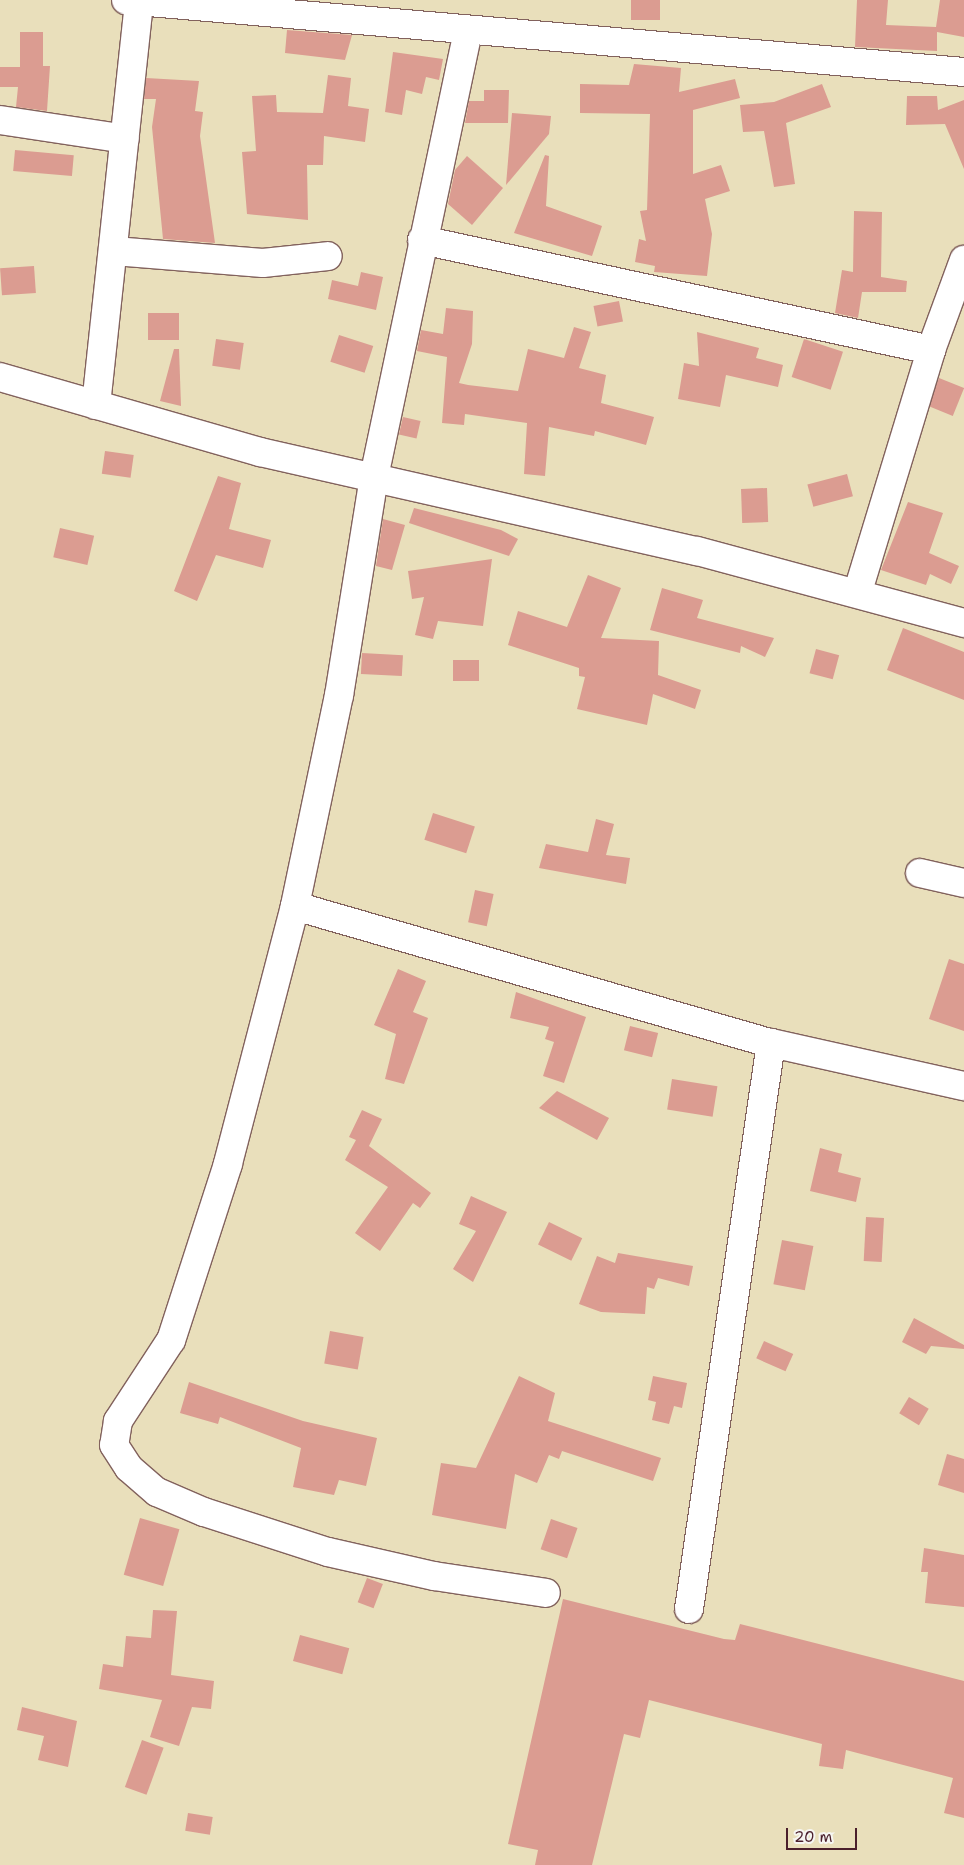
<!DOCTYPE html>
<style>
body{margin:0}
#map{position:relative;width:964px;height:1865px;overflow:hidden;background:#e9dfbb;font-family:"Shantell Sans",sans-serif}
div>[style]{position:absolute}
.building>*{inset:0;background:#db9c91;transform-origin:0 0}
.roads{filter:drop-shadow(1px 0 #82625d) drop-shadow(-1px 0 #82625d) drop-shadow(0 1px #82625d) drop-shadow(0 -1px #82625d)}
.minor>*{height:28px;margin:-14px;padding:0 14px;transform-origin:14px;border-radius:14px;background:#fff}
span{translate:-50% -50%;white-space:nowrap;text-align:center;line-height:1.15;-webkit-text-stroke:5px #f6f6f2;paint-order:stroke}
.scale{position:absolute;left:786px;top:1828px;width:71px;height:22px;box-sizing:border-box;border:2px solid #4a1f2b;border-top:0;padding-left:6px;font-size:15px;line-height:18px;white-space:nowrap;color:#4a1f2b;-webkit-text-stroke:4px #f6f6f2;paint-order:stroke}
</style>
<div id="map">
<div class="building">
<i style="left:631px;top:0;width:29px;height:20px"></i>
<i style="clip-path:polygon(857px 0,888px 0,886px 25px,936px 27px,940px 0,964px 0,964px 37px,937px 32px,937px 51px,855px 47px)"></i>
<i style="clip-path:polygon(287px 30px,352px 35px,345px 60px,285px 53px)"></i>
<i style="clip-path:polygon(20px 32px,43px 32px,43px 66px,50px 66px,47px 111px,16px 107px,18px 87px,0 87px,0 67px,20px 67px)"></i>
<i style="clip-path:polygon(393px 52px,443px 59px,439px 80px,426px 77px,422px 94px,406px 90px,402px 115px,385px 112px)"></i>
<i style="clip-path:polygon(634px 64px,681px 68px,679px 92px,735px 79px,740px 98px,693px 110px,693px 174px,721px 165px,730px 191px,705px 199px,712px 234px,707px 276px,654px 272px,655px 266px,635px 262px,639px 239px,646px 241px,640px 211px,647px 210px,650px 114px,580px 113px,580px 84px,629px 85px)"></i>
<i style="clip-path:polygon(328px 75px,351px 78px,348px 106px,369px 109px,365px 142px,324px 136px,323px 165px,307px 165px,308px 220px,247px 214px,242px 152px,256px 151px,252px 96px,276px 95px,277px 112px,323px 113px)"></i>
<i style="clip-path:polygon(146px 78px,199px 81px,195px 111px,203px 112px,200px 136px,215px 243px,163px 239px,152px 127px,156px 99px,144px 99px)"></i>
<i style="clip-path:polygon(822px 84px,831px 107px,786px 123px,795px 184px,774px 187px,764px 131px,743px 132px,740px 105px,774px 102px)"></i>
<i style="clip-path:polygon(484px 90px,509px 90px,508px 123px,465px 123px,469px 101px,484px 101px)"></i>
<i style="clip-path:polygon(907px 96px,937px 96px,938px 110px,964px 100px,964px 169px,945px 124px,906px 125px)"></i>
<i style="clip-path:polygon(512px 113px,551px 116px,549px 134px,506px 185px)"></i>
<i style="left:15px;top:150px;width:59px;height:21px;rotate:5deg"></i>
<i style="clip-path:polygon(545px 155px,549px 156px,546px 206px,602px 226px,592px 256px,514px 233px)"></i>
<i style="clip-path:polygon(467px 156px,503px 188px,472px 225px,448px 204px,455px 170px)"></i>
<i style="clip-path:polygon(854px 211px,882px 212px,881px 277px,907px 281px,906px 292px,862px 292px,858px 318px,835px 313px,842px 270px,853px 272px)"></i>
<i style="left:34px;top:266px;width:27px;height:34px;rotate:86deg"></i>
<i style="clip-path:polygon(361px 272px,383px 277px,376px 310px,328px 299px,332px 280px,358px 286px)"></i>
<i style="left:619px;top:301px;width:21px;height:26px;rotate:79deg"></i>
<i style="clip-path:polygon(446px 308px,473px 311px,472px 344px,459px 383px,468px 385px,518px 391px,528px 349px,564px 358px,574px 327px,591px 332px,579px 368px,606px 375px,601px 403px,654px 417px,646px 445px,595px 431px,594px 436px,549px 427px,545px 476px,524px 474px,527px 423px,465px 414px,464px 425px,442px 423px,447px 357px,417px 351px,421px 330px,443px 334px)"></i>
<i style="left:148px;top:313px;width:31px;height:27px"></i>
<i style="clip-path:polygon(697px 332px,759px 348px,756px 358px,783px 365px,778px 387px,726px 375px,720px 407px,678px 399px,684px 363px,699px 366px)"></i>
<i style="left:339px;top:335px;width:36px;height:28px;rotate:18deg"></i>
<i style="left:216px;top:339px;width:28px;height:27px;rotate:8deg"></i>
<i style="left:804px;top:339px;width:41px;height:40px;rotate:18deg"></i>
<i style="clip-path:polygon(174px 349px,179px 349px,181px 406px,160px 401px)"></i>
<i style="left:939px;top:378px;width:27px;height:30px;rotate:22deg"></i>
<i style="left:403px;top:417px;width:18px;height:18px;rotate:13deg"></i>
<i style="left:105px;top:451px;width:29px;height:23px;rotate:8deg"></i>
<i style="left:847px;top:474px;width:23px;height:41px;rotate:75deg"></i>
<i style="clip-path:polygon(218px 476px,241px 483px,229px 529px,271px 540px,263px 568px,216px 555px,197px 601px,174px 591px)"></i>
<i style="left:767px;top:488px;width:34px;height:26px;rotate:88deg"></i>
<i style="clip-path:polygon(908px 502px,943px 513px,929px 553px,959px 566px,951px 584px,930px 574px,926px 585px,881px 570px)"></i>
<i style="clip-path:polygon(414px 508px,501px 530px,518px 539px,509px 556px,409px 523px)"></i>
<i style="clip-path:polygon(383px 519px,405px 525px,392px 570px,376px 566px)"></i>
<i style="left:60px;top:528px;width:35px;height:30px;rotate:13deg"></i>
<i style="clip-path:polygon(492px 559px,483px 626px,438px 621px,433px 639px,415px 635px,424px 597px,412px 599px,408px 571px)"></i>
<i style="clip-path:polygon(588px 575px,621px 588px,601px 638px,659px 641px,658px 675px,701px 690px,695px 709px,653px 694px,647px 725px,577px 709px,585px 677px,579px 676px,579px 668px,508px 645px,518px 611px,567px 627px)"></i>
<i style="clip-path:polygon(662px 588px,703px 600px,697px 618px,774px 638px,765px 657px,741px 646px,740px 653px,650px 630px)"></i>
<i style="clip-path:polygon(903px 628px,964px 652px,964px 700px,887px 670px)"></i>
<i style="left:816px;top:649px;width:24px;height:25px;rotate:15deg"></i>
<i style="left:362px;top:653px;width:41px;height:21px;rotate:3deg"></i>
<i style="left:453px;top:660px;width:26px;height:21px"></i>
<i style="left:433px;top:813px;width:44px;height:28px;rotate:18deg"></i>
<i style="clip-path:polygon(596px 819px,614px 824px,606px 855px,630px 858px,626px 884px,539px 868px,546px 844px,588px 852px)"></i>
<i style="left:475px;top:890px;width:19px;height:33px;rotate:12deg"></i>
<i style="clip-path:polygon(949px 959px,964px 964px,964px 1031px,929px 1019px)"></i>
<i style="clip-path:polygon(398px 969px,426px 981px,413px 1012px,428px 1018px,404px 1084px,385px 1079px,396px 1034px,374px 1025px)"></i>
<i style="clip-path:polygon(516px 992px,586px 1017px,564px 1083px,543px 1076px,554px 1042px,545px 1039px,549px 1027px,510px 1018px)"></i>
<i style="left:630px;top:1026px;width:29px;height:25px;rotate:14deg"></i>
<i style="left:672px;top:1079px;width:46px;height:31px;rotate:9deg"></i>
<i style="clip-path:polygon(557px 1091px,609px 1118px,597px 1140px,539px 1108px)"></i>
<i style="clip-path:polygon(362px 1110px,382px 1119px,369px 1146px,431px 1193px,420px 1208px,413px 1203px,380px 1251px,355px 1233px,388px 1187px,345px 1160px,356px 1140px,349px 1137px)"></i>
<i style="clip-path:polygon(820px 1148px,842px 1154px,838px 1172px,861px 1178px,856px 1202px,810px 1191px)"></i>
<i style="clip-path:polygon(471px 1196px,507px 1212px,473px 1282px,453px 1269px,476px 1231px,459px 1224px)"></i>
<i style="left:866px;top:1217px;width:18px;height:44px;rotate:3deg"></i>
<i style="left:549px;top:1222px;width:37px;height:25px;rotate:26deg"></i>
<i style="left:782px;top:1240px;width:32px;height:45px;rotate:11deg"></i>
<i style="clip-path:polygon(618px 1253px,693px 1266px,689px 1286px,658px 1278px,654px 1289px,647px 1287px,645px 1314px,601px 1312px,579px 1304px,597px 1256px,615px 1263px)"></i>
<i style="clip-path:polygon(914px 1318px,964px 1345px,964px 1349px,931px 1346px,926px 1354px,902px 1342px)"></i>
<i style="left:330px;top:1331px;width:34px;height:33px;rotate:10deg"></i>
<i style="left:764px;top:1341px;width:32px;height:19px;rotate:24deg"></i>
<i style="clip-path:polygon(519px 1376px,555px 1393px,548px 1421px,661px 1458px,653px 1481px,562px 1451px,559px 1459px,549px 1455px,537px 1483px,515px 1474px,506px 1529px,432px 1515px,441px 1463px,476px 1468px)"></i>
<i style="clip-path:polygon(653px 1376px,687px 1383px,682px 1408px,674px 1406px,669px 1424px,652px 1420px,656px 1402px,648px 1400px)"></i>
<i style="clip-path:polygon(189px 1382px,303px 1421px,377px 1438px,366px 1486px,339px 1480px,334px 1495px,293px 1487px,301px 1448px,220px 1417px,218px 1424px,180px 1413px)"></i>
<i style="left:909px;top:1397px;width:23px;height:19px;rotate:31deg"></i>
<i style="clip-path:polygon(947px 1454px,964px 1459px,964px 1493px,938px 1485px)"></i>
<i style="left:140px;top:1518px;width:41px;height:59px;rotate:16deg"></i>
<i style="left:551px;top:1519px;width:28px;height:32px;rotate:19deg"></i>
<i style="clip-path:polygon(924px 1548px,964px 1555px,964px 1607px,925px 1603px,928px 1572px,921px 1572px)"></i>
<i style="left:367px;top:1578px;width:17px;height:26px;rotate:21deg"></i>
<i style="clip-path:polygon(563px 1599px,724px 1639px,735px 1640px,740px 1624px,964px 1681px,964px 1818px,944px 1813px,953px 1778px,846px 1750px,843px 1769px,819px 1766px,822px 1744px,649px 1700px,640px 1738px,624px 1734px,592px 1865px,535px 1865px,538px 1850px,508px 1844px)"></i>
<i style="clip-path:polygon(153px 1610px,177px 1611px,171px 1675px,214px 1681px,211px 1709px,192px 1707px,179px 1746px,150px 1737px,162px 1700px,99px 1689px,103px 1664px,123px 1667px,126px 1636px,151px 1638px)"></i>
<i style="left:300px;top:1635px;width:51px;height:27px;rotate:15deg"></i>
<i style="clip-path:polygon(22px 1707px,77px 1721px,68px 1767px,38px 1760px,44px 1736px,17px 1730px)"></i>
<i style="left:142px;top:1740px;width:23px;height:50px;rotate:20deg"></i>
<i style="left:188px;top:1813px;width:25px;height:18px;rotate:9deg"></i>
</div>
<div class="roads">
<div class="minor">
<i style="left:126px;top:0;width:841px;rotate:4.91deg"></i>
<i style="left:468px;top:31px;width:456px;rotate:101.9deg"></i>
<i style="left:374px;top:477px;width:221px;rotate:99.1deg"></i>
<i style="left:339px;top:695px;width:216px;rotate:101.8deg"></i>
<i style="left:295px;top:906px;width:267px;rotate:104.6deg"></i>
<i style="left:228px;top:1164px;width:185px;rotate:107.9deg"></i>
<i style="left:171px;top:1340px;width:97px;rotate:123.2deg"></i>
<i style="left:118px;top:1421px;width:24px;rotate:99deg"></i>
<i style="left:114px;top:1445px;width:27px;rotate:57deg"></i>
<i style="left:129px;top:1468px;width:37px;rotate:41deg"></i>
<i style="left:157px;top:1492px;width:51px;rotate:23.1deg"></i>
<i style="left:204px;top:1512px;width:130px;rotate:17.9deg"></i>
<i style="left:328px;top:1552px;width:109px;rotate:12.8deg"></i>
<i style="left:434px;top:1576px;width:113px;rotate:8.6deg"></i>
<i style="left:0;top:120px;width:126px;rotate:8.6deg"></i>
<i style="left:422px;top:240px;width:521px;rotate:12.19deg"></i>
<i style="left:114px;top:251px;width:149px;rotate:4.6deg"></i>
<i style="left:263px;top:263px;width:65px;rotate:-6.1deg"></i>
<i style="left:0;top:377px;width:271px;rotate:16.1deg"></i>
<i style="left:260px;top:452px;width:448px;rotate:12.8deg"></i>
<i style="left:697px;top:551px;width:277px;rotate:15.1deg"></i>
<i style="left:96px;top:405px;width:407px;rotate:-83.9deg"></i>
<i style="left:858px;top:591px;width:252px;rotate:-73.1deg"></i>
<i style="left:931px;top:350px;width:96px;rotate:-69.9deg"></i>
<i style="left:920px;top:873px;width:45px;rotate:12.8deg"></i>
<i style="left:295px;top:906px;width:495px;rotate:16.1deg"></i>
<i style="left:771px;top:1043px;width:198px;rotate:12.6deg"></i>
<i style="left:689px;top:1609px;width:572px;rotate:-81.76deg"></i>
</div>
</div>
<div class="scale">20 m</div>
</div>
